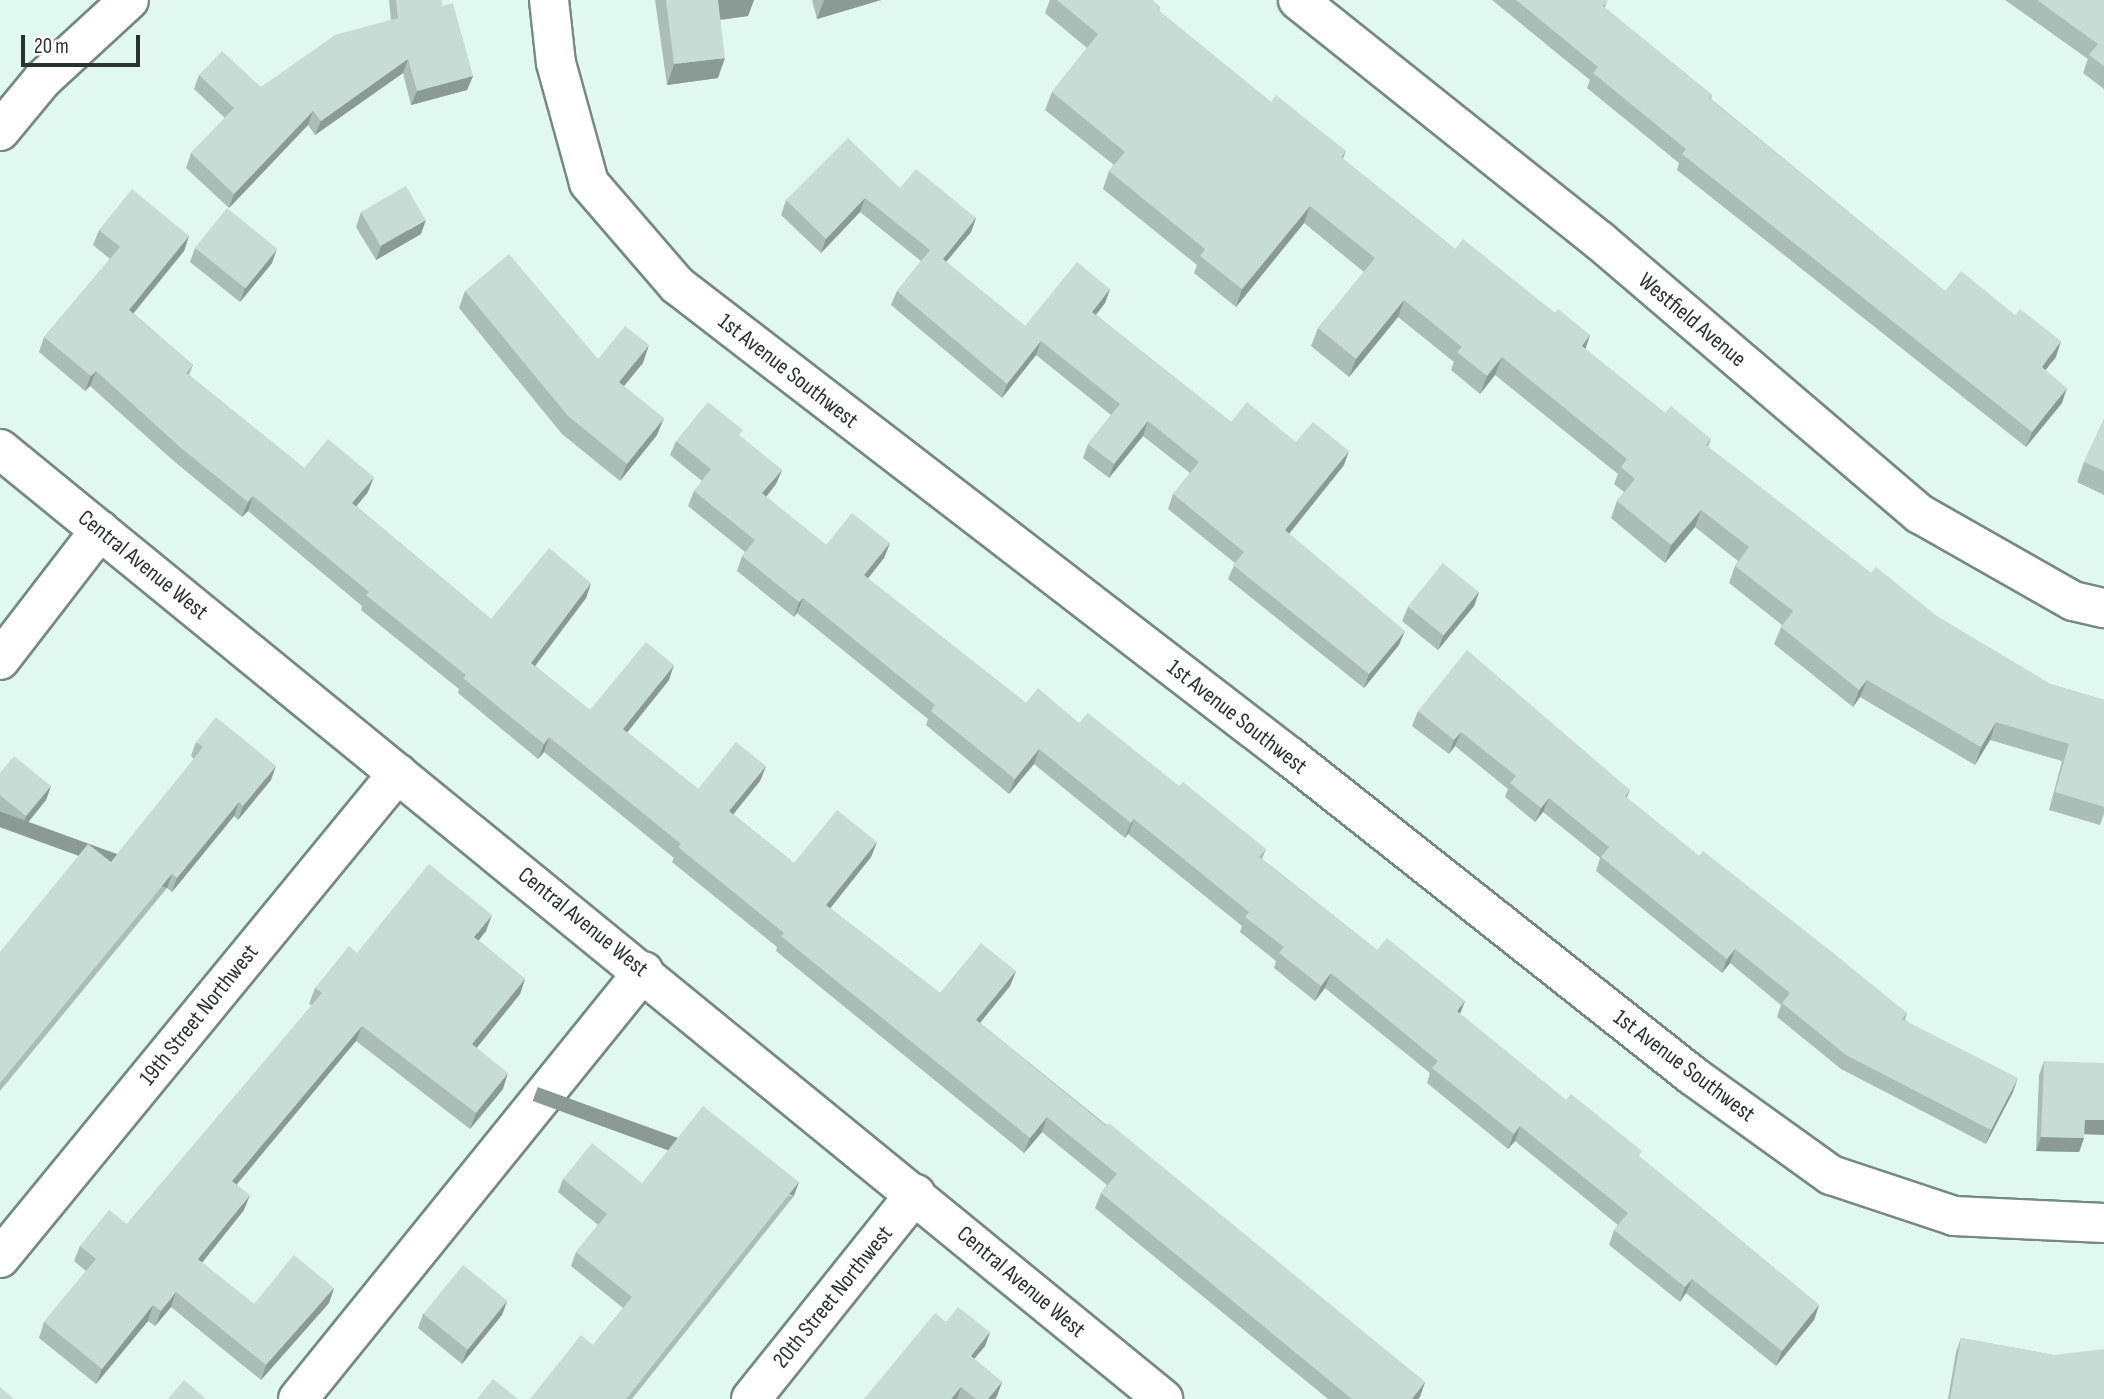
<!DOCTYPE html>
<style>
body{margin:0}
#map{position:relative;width:2104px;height:1399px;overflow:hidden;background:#e1f8f1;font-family:"Sofia Sans Condensed",sans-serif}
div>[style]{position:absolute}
.roads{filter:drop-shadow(2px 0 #758a83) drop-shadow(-2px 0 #758a83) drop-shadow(0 2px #758a83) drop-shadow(0 -2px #758a83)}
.minor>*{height:38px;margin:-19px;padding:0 19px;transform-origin:19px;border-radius:19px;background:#fff}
.wall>*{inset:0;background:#aabdb7}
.shaded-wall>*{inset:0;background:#8b9a95;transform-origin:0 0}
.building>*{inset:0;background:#c6dcd5;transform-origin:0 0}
span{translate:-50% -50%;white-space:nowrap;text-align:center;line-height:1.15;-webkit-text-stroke:6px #fff;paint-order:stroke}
.street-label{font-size:23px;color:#2a3230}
.scale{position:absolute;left:21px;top:35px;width:119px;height:32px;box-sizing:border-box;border:4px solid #2a3230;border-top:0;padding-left:9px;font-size:21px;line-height:24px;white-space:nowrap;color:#2a3230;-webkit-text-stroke:5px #fff;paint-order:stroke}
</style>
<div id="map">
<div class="roads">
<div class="minor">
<i style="left:549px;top:0;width:63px;rotate:83.7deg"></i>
<i style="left:556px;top:63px;width:124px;rotate:74.6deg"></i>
<i style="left:589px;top:183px;width:135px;rotate:49.2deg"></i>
<i style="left:677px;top:285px;width:774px;rotate:37.6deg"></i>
<i style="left:1290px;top:757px;width:514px;rotate:38.36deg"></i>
<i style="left:1693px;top:1076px;width:170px;rotate:35.7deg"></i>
<i style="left:1831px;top:1175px;width:130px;rotate:18.4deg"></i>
<i style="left:1954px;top:1216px;width:150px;rotate:2.7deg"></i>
<i style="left:1298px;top:0;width:386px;rotate:38.6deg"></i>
<i style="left:1600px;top:241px;width:421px;rotate:40.5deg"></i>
<i style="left:1920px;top:514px;width:176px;rotate:29.6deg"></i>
<i style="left:2073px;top:601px;width:32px;rotate:13deg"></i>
<i style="left:0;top:131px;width:66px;rotate:-50.5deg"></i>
<i style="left:42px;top:80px;width:118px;rotate:-42.6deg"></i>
<i style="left:0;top:449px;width:1502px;rotate:39.24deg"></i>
<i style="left:0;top:660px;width:164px;rotate:-52.4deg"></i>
<i style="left:0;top:1258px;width:627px;rotate:-50.63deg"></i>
<i style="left:298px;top:1399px;width:550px;rotate:-51.05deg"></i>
<i style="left:751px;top:1399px;width:263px;rotate:-51.3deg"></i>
</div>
</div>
<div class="wall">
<i style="clip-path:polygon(389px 0,442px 0,442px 6px,473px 76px,467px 90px,411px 105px,403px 73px,315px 135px,308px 125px,229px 208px,186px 168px,191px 153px,225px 118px,194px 89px,199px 75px,261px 87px,391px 20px)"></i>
<i style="clip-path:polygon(655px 0,754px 0,748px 16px,720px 20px,718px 78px,667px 85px)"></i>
<i style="clip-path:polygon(812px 0,881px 0,817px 19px)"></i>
<i style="clip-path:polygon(1050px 0,1152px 0,1160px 7px,1159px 11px,1271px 102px,1346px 151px,1343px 159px,1455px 249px,1590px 335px,1585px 349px,1665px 413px,1711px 439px,1708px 447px,1871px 573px,1938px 617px,2050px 684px,2104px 700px,2104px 814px,2100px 825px,2049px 810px,2062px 761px,1990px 740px,1975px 765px,1860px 697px,1853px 707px,1774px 644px,1782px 625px,1729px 583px,1735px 566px,1738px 561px,1695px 527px,1665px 563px,1611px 518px,1617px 501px,1624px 492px,1614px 484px,1618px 474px,1495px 375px,1480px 394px,1451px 370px,1454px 362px,1398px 317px,1349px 377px,1311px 346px,1318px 328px,1364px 272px,1304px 223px,1236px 307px,1194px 273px,1197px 265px,1103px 189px,1109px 171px,1114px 165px,1045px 110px,1052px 92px,1087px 48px,1045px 13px)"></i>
<i style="clip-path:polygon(1492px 0,1607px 0,1605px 8px,1712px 95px,1711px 99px,1945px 291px,2056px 357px,2045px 370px,2062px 403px,2026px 447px,1677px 170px,1679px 163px,1587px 88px,1590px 80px)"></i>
<i style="clip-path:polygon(2005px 0,2104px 0,2104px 89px,2083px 73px,2088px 59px)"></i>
<i style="clip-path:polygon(900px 188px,976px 218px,971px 232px,946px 262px,1025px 326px,1110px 289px,1105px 303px,1096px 315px,1231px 422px,1296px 442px,1344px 465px,1289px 534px,1399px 645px,1364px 688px,1228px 579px,1235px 563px,1168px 509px,1173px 494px,1190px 473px,1143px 436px,1109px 478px,1083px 458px,1088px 444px,1111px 415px,1036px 355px,1002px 398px,891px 305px,897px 291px,921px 261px,860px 212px,821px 253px,781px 215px,786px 200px)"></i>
<i style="clip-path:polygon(361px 212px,421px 234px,376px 260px,356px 227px)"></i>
<i style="clip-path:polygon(99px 230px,189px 236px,184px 251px,133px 313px,193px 365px,189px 375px,304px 468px,368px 492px,356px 506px,491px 619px,591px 583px,586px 598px,535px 666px,590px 710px,669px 680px,627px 732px,698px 789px,766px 766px,760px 781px,733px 814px,794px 863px,877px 842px,871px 857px,830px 908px,940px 993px,1016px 971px,1010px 986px,980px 1023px,1425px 1382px,1418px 1399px,1328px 1399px,1095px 1208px,1101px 1193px,1107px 1185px,1042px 1132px,1024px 1153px,776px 951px,777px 947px,672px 862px,674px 858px,544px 752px,538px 759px,458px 693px,459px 689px,361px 610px,362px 606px,248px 511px,242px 517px,176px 463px,90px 386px,85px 391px,39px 352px,44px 337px,110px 259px,93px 245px)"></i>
<i style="clip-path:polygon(195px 248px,272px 263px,240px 302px,190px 262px)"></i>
<i style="clip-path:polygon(465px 291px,598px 359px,643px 363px,624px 386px,657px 435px,620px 481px,562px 434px,459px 308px)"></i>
<i style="clip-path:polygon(2104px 419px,2104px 495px,2077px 482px,2084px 462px)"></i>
<i style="clip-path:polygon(741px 437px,782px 470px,776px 484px,766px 497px,826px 545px,890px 543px,884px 558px,868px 579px,1026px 703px,1079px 723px,1179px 786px,1266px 849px,1262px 859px,1377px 950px,1465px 1001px,1460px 1014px,1566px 1100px,1640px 1157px,1819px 1305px,1814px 1320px,1776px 1366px,1686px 1293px,1680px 1302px,1609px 1245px,1614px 1230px,1618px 1225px,1515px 1141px,1508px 1149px,1427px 1083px,1430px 1073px,1325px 988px,1315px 1001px,1274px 968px,1276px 961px,1240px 932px,1242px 926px,1128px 834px,1125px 838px,1034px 764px,1009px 794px,926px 725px,928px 719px,797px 613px,794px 617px,737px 571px,742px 556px,745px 552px,688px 506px,694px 491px,702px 481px,670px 455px,676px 441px)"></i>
<i style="clip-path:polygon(1479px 592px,1474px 606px,1438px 650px,1402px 621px,1408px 607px)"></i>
<i style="clip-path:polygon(1418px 711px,1630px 790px,1627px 798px,1699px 856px,1907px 1013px,1905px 1020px,2013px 1092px,1986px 1144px,1841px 1069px,1777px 1017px,1781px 1005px,1730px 963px,1722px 973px,1596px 871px,1600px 858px,1543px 812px,1535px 822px,1505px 797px,1508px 789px,1455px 746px,1449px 754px,1412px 726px)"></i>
<i style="clip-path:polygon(196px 742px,271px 780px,238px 820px,234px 816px,172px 892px,167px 888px,0 1091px,0 952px,111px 862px,194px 759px,191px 756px)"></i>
<i style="clip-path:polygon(0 773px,51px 786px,46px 800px,21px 831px,0 814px)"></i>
<i style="clip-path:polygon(486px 931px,478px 940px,525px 979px,520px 994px,476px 1048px,503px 1089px,470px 1129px,356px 1041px,237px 1184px,244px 1210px,202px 1263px,254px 1304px,334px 1288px,329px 1303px,261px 1380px,171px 1307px,155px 1326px,148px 1321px,96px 1384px,39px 1338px,44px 1322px,86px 1271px,74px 1261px,80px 1246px,127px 1224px,312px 1005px,309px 1004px,315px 988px,357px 953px)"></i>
<i style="clip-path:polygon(2044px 1061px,2084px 1138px,2079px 1152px,2036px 1151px,2039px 1075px)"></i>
<i style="clip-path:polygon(563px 1179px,642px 1183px,794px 1196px,632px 1399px,530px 1399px,593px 1345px,623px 1308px,571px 1266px,576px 1252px,598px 1225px,558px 1192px)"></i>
<i style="clip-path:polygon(507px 1301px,502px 1315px,462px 1364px,418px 1328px,423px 1314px)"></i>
<i style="clip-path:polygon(946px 1322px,990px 1332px,985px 1346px,974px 1359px,1002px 1382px,997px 1396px,995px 1399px,864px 1399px)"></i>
<i style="clip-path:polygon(1961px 1338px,2054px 1355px,2104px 1399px,1948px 1399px,1956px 1352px)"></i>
</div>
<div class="shaded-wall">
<i style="clip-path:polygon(718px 0,754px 0,748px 16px,710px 21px)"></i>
<i style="clip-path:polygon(824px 0,881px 0,817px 19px)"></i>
<i style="clip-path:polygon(725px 58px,718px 78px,667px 85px,674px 64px)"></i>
<i style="clip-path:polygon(408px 59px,403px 73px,315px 135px,321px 121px)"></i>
<i style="clip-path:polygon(473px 76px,467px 90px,411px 105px,417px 91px)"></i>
<i style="clip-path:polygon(313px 111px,308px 125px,229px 208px,234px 194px)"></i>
<i style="clip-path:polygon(865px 198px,860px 212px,821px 253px,826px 239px)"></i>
<i style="clip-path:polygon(1310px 206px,1304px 223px,1236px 307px,1242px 289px)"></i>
<i style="clip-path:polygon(976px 218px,971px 232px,937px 273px,943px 259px)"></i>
<i style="clip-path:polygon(426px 220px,421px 234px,376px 260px,381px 246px)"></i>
<i style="clip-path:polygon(189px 236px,184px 251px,124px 325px,129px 310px)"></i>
<i style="clip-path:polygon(277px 249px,272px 263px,240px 302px,245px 288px)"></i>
<i style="clip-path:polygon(1110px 289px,1105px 303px,1087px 326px,1092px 312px)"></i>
<i style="clip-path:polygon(1404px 300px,1398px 317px,1349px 377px,1356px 359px)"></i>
<i style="clip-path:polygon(1590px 335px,1584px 353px,1582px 346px)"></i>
<i style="clip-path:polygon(1041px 341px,1036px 355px,1002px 398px,1007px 384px)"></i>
<i style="clip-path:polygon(2061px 341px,2056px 357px,2036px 382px,2042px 367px)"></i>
<i style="clip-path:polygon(649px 345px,643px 363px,613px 399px,619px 382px)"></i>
<i style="clip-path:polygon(1502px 357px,1495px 375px,1480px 394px,1487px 376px)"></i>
<i style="clip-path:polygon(96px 371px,90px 386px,85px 391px,91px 376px)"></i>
<i style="clip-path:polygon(2067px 388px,2062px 403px,2026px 447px,2032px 432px)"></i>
<i style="clip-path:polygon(664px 418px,657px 435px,620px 481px,627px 464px)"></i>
<i style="clip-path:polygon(1148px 421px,1143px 436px,1109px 478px,1114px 464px)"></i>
<i style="clip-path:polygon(1349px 451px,1344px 465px,1280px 545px,1285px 530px)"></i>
<i style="clip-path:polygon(782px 470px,776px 484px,757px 508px,762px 493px)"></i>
<i style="clip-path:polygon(374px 477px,368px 492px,347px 518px,352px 503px)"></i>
<i style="clip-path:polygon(253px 496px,248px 511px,242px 517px,248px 502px)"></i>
<i style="clip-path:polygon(1701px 510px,1695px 527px,1665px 563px,1671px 545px)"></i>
<i style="clip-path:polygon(890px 543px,884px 558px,858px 590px,864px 575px)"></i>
<i style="clip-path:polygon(591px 583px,586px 598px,526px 678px,531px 663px)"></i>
<i style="clip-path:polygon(1479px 592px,1474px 606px,1438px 650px,1443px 636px)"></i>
<i style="clip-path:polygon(803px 598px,797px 613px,794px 617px,799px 602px)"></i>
<i style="clip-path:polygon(1405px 631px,1399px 645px,1364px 688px,1369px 674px)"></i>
<i style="clip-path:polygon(674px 665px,669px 680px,618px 744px,623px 729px)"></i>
<i style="clip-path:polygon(1867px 680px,1860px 697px,1853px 707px,1859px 690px)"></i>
<i style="clip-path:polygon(1996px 722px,1990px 740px,1975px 765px,1981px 747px)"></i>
<i style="clip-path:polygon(1461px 732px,1455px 746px,1449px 754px,1454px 740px)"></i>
<i style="clip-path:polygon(549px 737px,544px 752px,538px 759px,544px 744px)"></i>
<i style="clip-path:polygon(1039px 749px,1034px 764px,1009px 794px,1015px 779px)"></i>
<i style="clip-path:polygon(276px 766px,271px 780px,238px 820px,243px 806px)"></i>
<i style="clip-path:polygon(766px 766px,760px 781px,724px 826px,729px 811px)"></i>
<i style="clip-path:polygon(51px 786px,46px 800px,21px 831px,26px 816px)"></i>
<i style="clip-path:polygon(1549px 798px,1543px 812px,1535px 822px,1541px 808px)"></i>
<i style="clip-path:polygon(239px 802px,234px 816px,172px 892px,177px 878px)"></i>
<i style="clip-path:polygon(1134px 819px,1128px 834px,1125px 838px,1131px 823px)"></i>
<i style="clip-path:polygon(877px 842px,871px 857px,821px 920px,826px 905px)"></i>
<i style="left:172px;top:874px;width:15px;height:271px;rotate:110deg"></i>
<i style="clip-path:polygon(492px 915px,486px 931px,469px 953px,474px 937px)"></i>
<i style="clip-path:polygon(1735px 949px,1730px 963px,1722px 973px,1727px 959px)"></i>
<i style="clip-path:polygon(1016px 971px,1010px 986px,970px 1035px,976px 1020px)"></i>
<i style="clip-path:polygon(1331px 973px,1325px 988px,1315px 1001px,1321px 986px)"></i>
<i style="clip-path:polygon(525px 979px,520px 994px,467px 1060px,472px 1044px)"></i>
<i style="clip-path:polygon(1465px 1001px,1459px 1016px,1457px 1011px)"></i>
<i style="clip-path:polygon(362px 1026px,356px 1041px,227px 1196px,232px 1181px)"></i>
<i style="clip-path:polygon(508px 1073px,503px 1089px,470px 1129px,476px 1113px)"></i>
<i style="clip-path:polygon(2018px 1078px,2013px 1092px,1986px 1144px,1991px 1130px)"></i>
<i style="clip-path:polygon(1047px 1117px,1042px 1132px,1024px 1153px,1030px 1138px)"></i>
<i style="clip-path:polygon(2085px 1120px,2104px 1120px,2104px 1135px,2079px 1134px)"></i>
<i style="clip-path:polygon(1520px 1126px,1515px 1141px,1508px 1149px,1514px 1134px)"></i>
<i style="clip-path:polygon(2041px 1137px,2084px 1138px,2079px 1152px,2036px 1151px)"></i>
<i style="left:799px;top:1182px;width:15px;height:278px;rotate:110deg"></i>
<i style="clip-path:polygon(250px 1195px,244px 1210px,192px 1275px,198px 1259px)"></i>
<i style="clip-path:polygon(1692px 1279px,1686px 1293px,1680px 1302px,1685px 1287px)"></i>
<i style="clip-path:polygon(334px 1288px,329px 1303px,261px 1380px,266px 1365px)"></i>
<i style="clip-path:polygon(176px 1292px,171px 1307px,155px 1326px,161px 1311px)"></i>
<i style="clip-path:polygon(507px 1301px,502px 1315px,462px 1364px,467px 1350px)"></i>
<i style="clip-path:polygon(153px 1305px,148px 1321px,96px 1384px,102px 1369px)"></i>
<i style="clip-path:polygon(1819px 1305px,1814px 1320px,1776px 1366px,1782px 1351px)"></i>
<i style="clip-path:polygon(990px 1332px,985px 1346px,965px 1370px,971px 1356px)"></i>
<i style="clip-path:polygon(1002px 1382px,997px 1396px,995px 1399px,988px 1399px)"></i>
<i style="clip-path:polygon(1425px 1382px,1420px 1397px,1418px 1399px,1412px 1399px)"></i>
<i style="clip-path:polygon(961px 1387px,957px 1399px,951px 1399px)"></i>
</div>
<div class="building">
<i style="clip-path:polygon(396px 0,442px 0,442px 6px,453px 3px,473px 76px,417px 91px,408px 59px,321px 121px,313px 111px,234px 194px,191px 153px,234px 108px,199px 75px,222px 51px,261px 87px,335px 35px,398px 18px)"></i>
<i style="clip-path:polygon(666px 0,720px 0,718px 0,725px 58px,674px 64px)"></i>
<i style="clip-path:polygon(1057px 0,1152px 0,1160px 7px,1158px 10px,1271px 102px,1276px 95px,1346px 151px,1341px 157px,1455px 249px,1463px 239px,1555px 313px,1558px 309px,1590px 335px,1582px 346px,1665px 413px,1671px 406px,1711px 439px,1706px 445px,1871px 573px,1876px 567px,1938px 617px,2050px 684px,2104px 700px,2104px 807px,2055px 792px,2069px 744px,1996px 722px,1981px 747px,1867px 680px,1859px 690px,1781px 627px,1793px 611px,1735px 566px,1749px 547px,1701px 510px,1671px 545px,1617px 501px,1635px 479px,1621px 467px,1627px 459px,1502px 357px,1487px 376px,1457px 352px,1462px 347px,1404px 300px,1356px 359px,1318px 328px,1375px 258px,1310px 206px,1242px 289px,1200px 256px,1205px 249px,1109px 171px,1125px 152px,1052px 92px,1098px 34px)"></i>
<i style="clip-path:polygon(1516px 0,1607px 0,1608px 1px,1603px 6px,1712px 95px,1709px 98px,1945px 291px,1961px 271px,2015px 315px,2020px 309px,2061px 341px,2042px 367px,2067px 388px,2032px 432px,1682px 154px,1686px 149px,1593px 73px,1598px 67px)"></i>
<i style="clip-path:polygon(2037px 0,2104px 0,2104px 66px,2089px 55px,2098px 44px)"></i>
<i style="clip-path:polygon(848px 138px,900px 188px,916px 169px,976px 218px,943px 259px,1025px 326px,1077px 262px,1110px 289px,1092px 312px,1231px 422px,1247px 402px,1296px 442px,1313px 422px,1349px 451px,1285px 530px,1405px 631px,1369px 674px,1233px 565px,1244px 552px,1173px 494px,1199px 462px,1148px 421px,1114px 464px,1088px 444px,1120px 404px,1041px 341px,1007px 384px,897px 291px,930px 250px,865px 198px,826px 239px,786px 200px)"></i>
<i style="left:406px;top:186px;width:39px;height:52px;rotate:60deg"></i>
<i style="clip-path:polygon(132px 189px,189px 236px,129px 310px,193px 365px,186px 373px,304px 468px,328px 439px,374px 477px,352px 503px,491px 619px,549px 548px,591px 583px,531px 663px,590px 710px,646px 642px,674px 665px,623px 729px,698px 789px,736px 742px,766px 766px,729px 811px,794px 863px,837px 810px,877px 842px,826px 905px,940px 993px,981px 943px,1016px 971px,976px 1020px,1106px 1126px,1109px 1123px,1425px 1382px,1412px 1399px,1352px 1399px,1101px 1193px,1117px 1174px,1047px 1117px,1030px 1138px,781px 936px,784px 933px,678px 847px,681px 844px,549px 737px,544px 744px,463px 678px,466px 675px,366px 595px,369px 592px,253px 496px,248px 502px,181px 448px,96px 371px,91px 376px,44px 337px,120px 247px,99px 230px)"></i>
<i style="left:227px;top:208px;width:65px;height:51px;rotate:39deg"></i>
<i style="clip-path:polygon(509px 254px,598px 359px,625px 326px,649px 345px,619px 382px,664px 418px,627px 464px,568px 416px,465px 291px)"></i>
<i style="clip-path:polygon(708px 402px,743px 430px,739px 435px,782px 470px,762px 493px,826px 545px,852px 513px,890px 543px,864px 575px,1026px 703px,1038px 688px,1079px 723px,1088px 713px,1179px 786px,1183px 782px,1266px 849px,1259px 857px,1377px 950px,1387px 938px,1465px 1001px,1457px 1011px,1566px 1100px,1571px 1094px,1642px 1151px,1639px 1156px,1819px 1305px,1782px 1351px,1692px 1279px,1685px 1287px,1614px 1230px,1628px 1213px,1520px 1126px,1514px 1134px,1432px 1068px,1438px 1061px,1331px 973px,1321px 986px,1279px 953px,1284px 947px,1245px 917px,1249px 912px,1134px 819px,1131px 823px,1039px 749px,1015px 779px,931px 711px,935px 705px,803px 598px,799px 602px,742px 556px,755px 540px,694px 491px,711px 469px,676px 441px)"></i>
<i style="clip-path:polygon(2104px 419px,2104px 471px,2084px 462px)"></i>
<i style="left:1443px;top:563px;width:46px;height:56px;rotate:39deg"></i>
<i style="clip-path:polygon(1467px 650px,1630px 790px,1625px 796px,1699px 856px,1703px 851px,1827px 948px,1907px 1013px,1902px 1019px,2018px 1078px,1991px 1130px,1846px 1055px,1782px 1003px,1790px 993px,1735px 949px,1727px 959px,1601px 857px,1609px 847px,1549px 798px,1541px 808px,1510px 783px,1516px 776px,1461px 732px,1454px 740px,1418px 711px)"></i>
<i style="clip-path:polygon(216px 717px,276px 766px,243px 806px,239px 802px,177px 878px,172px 874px,0 1083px,0 952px,88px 844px,111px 862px,203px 747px,196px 742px)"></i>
<i style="clip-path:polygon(14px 756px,51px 786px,26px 816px,0 795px,0 773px)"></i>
<i style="clip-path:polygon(429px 864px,492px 915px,474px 937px,525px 979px,472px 1044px,508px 1073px,476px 1113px,362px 1026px,232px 1181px,250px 1195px,198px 1259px,254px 1304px,294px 1255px,334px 1288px,266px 1365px,176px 1292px,161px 1311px,153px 1305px,102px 1369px,44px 1322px,96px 1259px,80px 1246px,109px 1210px,127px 1224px,322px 993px,315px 988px,349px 946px,357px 953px)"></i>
<i style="clip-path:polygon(2044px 1061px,2104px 1063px,2104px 1120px,2085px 1120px,2084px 1138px,2041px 1137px)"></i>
<i style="clip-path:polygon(703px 1106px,799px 1182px,626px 1399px,530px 1399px,581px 1335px,593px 1345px,632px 1297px,576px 1252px,607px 1214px,563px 1179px,592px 1143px,642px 1183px)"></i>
<i style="left:463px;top:1265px;width:57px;height:63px;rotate:39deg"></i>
<i style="clip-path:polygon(958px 1307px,990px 1332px,971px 1356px,1002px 1382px,988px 1399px,976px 1399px,961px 1387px,951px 1399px,864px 1399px,935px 1313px,946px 1322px)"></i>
<i style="clip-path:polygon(1961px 1338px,2054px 1355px,2104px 1349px,2104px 1399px,1950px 1399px)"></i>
<i style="clip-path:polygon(493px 1379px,518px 1399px,477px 1399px)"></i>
<i style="clip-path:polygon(184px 1380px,206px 1399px,168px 1399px)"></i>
<i style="clip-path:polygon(0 1387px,14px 1399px,0 1399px)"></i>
</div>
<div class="street-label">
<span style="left:1692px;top:320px;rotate:40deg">Westfield Avenue</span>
<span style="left:788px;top:371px;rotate:38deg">1st Avenue Southwest</span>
<span style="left:143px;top:565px;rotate:39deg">Central Avenue West</span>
<span style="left:1237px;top:717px;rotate:38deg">1st Avenue Southwest</span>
<span style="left:583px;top:922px;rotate:39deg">Central Avenue West</span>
<span style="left:199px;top:1015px;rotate:-51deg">19th Street Northwest</span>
<span style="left:1684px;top:1066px;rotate:37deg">1st Avenue Southwest</span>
<span style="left:1021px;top:1282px;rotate:40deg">Central Avenue West</span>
<span style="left:833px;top:1297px;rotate:-51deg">20th Street Northwest</span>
</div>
<div class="scale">20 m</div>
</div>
